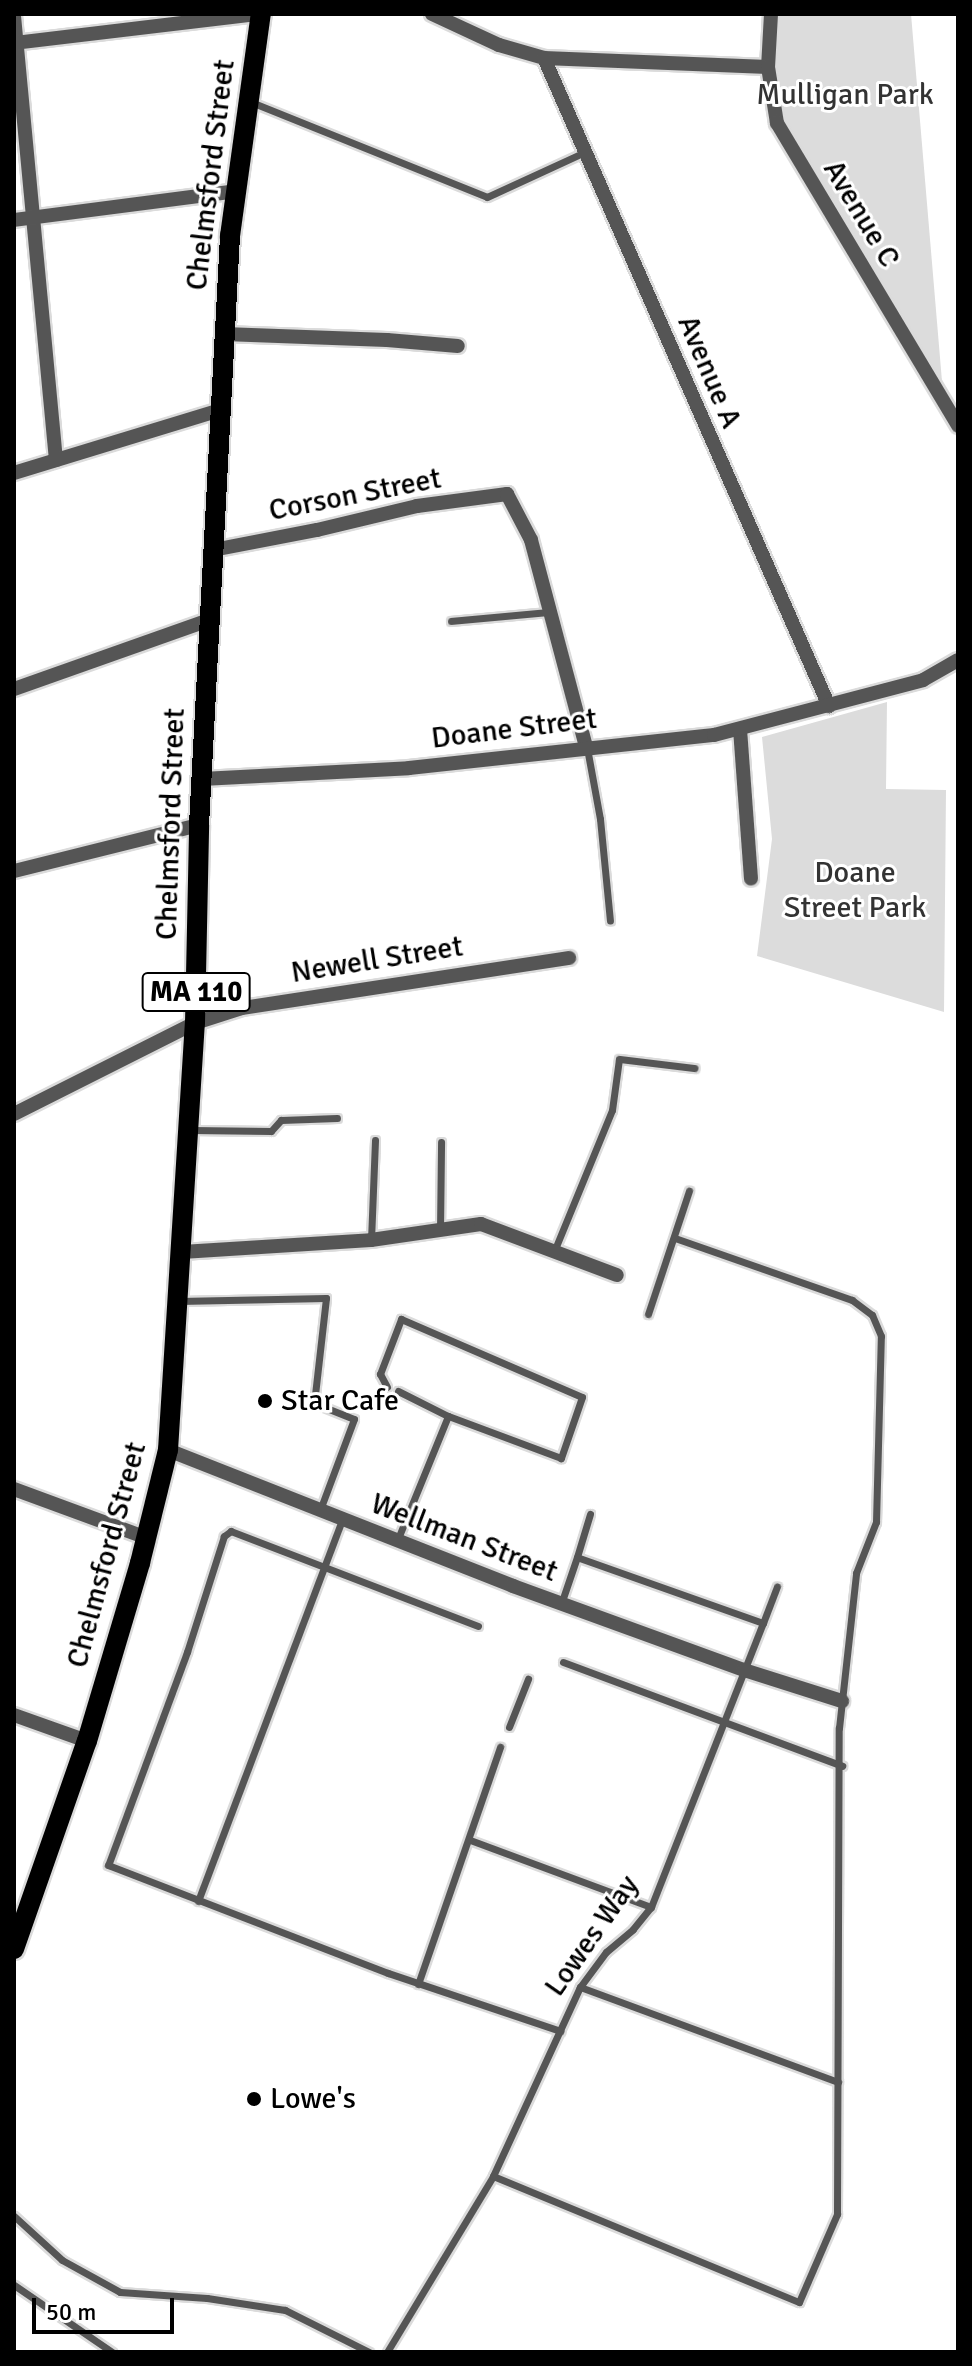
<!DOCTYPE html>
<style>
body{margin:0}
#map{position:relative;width:972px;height:2366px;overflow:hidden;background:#fff;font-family:Signika,sans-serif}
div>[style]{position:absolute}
.green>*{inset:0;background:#dcdcdc}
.roads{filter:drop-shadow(2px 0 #dbdbdb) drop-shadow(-2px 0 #dbdbdb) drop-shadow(0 2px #dbdbdb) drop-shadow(0 -2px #dbdbdb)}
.lane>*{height:7px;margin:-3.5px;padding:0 3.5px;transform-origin:3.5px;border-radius:3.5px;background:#555}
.street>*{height:14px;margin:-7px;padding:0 7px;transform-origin:7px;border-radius:7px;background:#555}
.primary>*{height:20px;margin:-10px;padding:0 10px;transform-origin:10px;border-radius:10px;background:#000}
.dots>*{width:22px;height:22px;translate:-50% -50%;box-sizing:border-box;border:4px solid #fff;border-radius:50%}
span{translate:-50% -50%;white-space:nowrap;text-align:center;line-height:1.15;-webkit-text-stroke:6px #fff;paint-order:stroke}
.shield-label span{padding:2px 6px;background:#fff;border:2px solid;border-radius:6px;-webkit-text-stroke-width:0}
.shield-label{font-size:28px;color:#000;font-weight:700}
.park-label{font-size:30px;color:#333}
.street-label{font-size:30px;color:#000}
.poi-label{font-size:30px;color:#000}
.left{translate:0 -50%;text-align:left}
.frame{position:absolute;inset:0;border:16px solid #000;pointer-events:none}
.scale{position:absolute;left:32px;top:2298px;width:142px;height:36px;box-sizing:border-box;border:4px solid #000;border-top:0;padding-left:10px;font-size:24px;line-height:28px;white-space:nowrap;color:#000;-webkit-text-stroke:6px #fff;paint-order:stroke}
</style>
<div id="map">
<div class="green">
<i style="clip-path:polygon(771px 14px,911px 14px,944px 405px,777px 123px)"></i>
<i style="clip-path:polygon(887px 702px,886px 789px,946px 790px,944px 1012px,757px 956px,772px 839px,762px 737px)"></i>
</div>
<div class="roads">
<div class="lane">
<i style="left:251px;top:102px;width:254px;rotate:21.9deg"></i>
<i style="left:487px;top:197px;width:108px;rotate:-24.7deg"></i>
<i style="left:451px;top:621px;width:97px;rotate:-5.3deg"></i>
<i style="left:587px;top:748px;width:72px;rotate:79.6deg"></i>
<i style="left:600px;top:819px;width:102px;rotate:84.4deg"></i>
<i style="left:191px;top:1130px;width:80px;rotate:0.7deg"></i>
<i style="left:271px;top:1131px;width:15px;rotate:-48deg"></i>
<i style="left:281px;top:1120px;width:56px;rotate:-2deg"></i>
<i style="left:440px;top:1230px;width:88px;rotate:-89.3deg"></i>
<i style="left:371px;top:1240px;width:100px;rotate:-87.7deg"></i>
<i style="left:555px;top:1249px;width:150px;rotate:-67.7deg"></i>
<i style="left:612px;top:1110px;width:51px;rotate:-82.2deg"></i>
<i style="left:619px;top:1059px;width:76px;rotate:6.8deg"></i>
<i style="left:179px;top:1301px;width:147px;rotate:-1.2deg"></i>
<i style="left:326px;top:1298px;width:106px;rotate:96.5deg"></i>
<i style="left:314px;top:1403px;width:43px;rotate:21.8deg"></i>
<i style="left:354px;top:1419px;width:97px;rotate:110.5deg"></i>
<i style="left:648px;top:1314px;width:130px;rotate:-71.6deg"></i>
<i style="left:387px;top:1387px;width:15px;rotate:-118deg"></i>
<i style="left:380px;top:1374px;width:59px;rotate:-69.1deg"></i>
<i style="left:401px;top:1319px;width:197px;rotate:23.3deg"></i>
<i style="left:582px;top:1397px;width:65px;rotate:109deg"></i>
<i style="left:561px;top:1458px;width:121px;rotate:-159.6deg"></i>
<i style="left:448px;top:1416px;width:135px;rotate:112.2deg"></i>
<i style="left:398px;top:1391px;width:56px;rotate:26.6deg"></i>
<i style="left:577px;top:1557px;width:45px;rotate:-73.2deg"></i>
<i style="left:763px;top:1623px;width:39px;rotate:-69deg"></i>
<i style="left:478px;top:1626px;width:265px;rotate:-159deg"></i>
<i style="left:231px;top:1531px;width:9px;rotate:144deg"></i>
<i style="left:224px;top:1536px;width:122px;rotate:107.7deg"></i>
<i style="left:187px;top:1652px;width:227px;rotate:110.3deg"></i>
<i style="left:108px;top:1865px;width:300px;rotate:21.1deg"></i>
<i style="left:388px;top:1973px;width:182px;rotate:18.6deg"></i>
<i style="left:563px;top:1662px;width:298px;rotate:20.4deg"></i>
<i style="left:509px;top:1727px;width:52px;rotate:-68.4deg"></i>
<i style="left:470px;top:1840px;width:193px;rotate:20.3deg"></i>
<i style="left:198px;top:1901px;width:408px;rotate:-69.3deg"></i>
<i style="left:418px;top:1984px;width:251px;rotate:-70.9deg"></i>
<i style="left:580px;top:1987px;width:275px;rotate:20.2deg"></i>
<i style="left:493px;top:2176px;width:331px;rotate:22.4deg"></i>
<i style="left:799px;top:2302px;width:96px;rotate:-66.6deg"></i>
<i style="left:837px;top:2214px;width:486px;rotate:-89.8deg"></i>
<i style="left:839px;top:1728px;width:156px;rotate:-83.7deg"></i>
<i style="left:856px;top:1573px;width:55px;rotate:-68.6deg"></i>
<i style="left:876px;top:1522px;width:186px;rotate:-88.5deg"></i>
<i style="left:881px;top:1336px;width:23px;rotate:-113deg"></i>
<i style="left:872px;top:1315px;width:25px;rotate:-143deg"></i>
<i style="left:852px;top:1300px;width:188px;rotate:-160.7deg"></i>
<i style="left:14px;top:2216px;width:65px;rotate:42.5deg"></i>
<i style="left:62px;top:2260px;width:66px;rotate:28.9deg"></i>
<i style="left:120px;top:2292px;width:87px;rotate:3.9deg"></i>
<i style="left:207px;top:2298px;width:79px;rotate:8.7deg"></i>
<i style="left:285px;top:2310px;width:94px;rotate:26.6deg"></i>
<i style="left:14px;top:2285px;width:119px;rotate:34.4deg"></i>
<i style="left:387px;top:2352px;width:205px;rotate:-58.9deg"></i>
<i style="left:493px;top:2176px;width:208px;rotate:-65.3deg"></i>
<i style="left:580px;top:1987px;width:44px;rotate:-53.4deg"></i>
<i style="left:606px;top:1952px;width:35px;rotate:-40deg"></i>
<i style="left:633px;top:1929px;width:28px;rotate:-51deg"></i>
<i style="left:651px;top:1907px;width:305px;rotate:-68.5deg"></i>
<i style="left:763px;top:1623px;width:197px;rotate:-160.5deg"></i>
<i style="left:577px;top:1557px;width:50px;rotate:108.8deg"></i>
</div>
<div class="street">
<i style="left:432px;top:14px;width:74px;rotate:24.8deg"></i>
<i style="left:499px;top:45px;width:47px;rotate:16.1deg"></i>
<i style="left:544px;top:58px;width:224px;rotate:2.3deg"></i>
<i style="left:771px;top:14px;width:53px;rotate:93.2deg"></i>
<i style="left:768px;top:67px;width:57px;rotate:80.9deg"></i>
<i style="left:777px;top:123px;width:353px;rotate:59.1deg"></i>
<i style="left:14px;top:16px;width:446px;rotate:84.6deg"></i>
<i style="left:14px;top:43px;width:244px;rotate:-6.8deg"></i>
<i style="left:544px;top:58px;width:708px;rotate:66.26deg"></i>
<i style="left:14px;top:220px;width:224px;rotate:-7.4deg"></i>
<i style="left:224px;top:334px;width:163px;rotate:2.1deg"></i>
<i style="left:387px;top:340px;width:71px;rotate:4.8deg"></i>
<i style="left:14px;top:473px;width:215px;rotate:-17deg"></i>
<i style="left:213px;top:550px;width:106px;rotate:-10.9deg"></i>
<i style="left:317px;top:530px;width:103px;rotate:-13.5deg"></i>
<i style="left:417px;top:506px;width:91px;rotate:-7.6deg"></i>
<i style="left:507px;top:494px;width:52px;rotate:62.4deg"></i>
<i style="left:531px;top:540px;width:213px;rotate:75.1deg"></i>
<i style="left:14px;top:689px;width:207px;rotate:-19.5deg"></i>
<i style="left:740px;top:729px;width:150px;rotate:85.8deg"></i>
<i style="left:202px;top:779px;width:207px;rotate:-3deg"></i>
<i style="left:409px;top:768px;width:307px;rotate:-6.2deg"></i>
<i style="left:714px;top:735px;width:216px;rotate:-14.7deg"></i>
<i style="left:923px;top:680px;width:40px;rotate:-29.7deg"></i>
<i style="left:14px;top:871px;width:191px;rotate:-14deg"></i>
<i style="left:14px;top:1114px;width:203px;rotate:-26.7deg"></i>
<i style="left:195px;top:1023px;width:49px;rotate:-17.7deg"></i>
<i style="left:242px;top:1008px;width:331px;rotate:-8.7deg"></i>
<i style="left:182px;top:1252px;width:189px;rotate:-3.6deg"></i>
<i style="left:371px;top:1240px;width:111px;rotate:-8.3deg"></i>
<i style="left:481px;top:1224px;width:145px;rotate:20.6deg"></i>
<i style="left:168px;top:1450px;width:371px;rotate:21.5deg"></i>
<i style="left:513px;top:1586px;width:246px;rotate:20deg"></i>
<i style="left:744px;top:1670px;width:103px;rotate:17.6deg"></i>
<i style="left:14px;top:1489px;width:142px;rotate:20.2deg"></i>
<i style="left:14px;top:1715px;width:77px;rotate:19.6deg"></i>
</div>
<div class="primary">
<i style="left:14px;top:1949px;width:220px;rotate:-70.7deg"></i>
<i style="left:87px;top:1741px;width:186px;rotate:-73.4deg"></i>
<i style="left:140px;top:1563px;width:116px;rotate:-76.1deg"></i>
<i style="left:168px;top:1450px;width:428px;rotate:-86.4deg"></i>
<i style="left:195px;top:1023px;width:198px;rotate:-88.8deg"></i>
<i style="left:199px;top:825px;width:590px;rotate:-86.99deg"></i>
<i style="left:230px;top:236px;width:224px;rotate:-82.1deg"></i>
</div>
</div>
<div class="dots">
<i style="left:265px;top:1401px;background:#000"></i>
<i style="left:254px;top:2099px;background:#000"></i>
</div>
<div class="shield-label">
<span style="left:196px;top:992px">MA 110</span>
</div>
<div class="park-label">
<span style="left:845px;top:95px">Mulligan Park</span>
<span style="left:855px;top:890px">Doane<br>Street Park</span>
</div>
<div class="street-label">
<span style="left:211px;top:175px;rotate:-83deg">Chelmsford Street</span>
<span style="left:861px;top:214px;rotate:59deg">Avenue C</span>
<span style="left:709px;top:372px;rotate:67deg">Avenue A</span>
<span style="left:355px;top:495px;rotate:-11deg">Corson Street</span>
<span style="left:514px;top:729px;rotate:-7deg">Doane Street</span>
<span style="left:171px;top:824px;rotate:-88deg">Chelmsford Street</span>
<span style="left:377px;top:960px;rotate:-9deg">Newell Street</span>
<span style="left:464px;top:1538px;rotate:21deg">Wellman Street</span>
<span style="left:107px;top:1555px;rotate:-75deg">Chelmsford Street</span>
<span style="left:592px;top:1936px;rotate:-55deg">Lowes Way</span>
</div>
<div class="poi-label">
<span class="left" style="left:281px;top:1401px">Star Cafe</span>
<span class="left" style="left:270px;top:2099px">Lowe's</span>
</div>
<div class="frame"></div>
<div class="scale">50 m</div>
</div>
